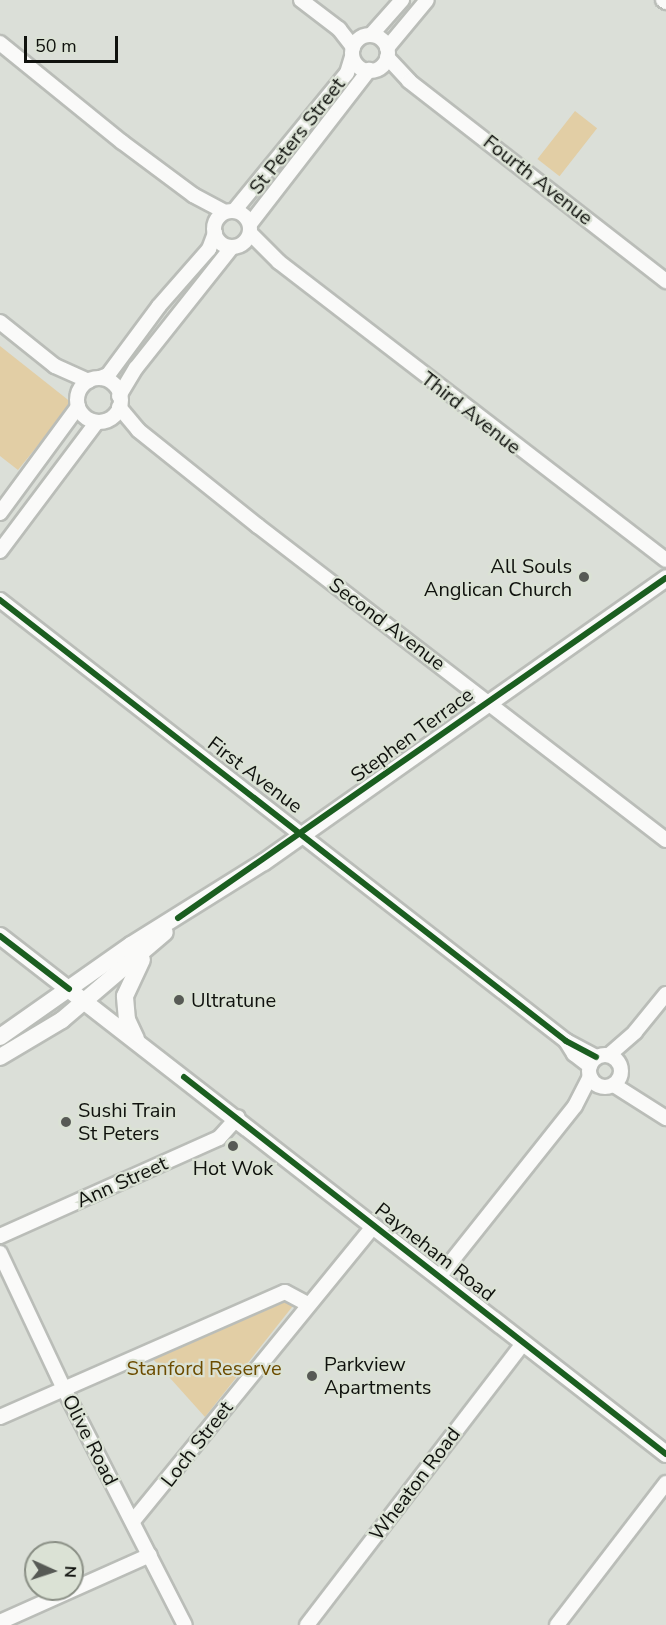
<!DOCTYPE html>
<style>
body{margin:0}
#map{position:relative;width:666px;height:1625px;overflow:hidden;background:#dbdfd8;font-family:"Nunito Sans",sans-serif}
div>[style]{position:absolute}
.green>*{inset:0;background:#e2cea5;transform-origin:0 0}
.roads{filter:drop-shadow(2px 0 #babdb8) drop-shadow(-2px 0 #babdb8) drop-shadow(0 2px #babdb8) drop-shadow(0 -2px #babdb8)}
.minor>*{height:14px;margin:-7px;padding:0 7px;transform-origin:7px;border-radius:7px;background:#fafaf9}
.minor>.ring{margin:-7px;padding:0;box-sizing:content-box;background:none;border:14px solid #fafaf9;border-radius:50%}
.major>*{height:16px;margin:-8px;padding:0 8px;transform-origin:8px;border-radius:8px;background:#fafaf9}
.cycleway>*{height:6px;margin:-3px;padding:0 3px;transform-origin:3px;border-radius:3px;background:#1b5e20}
.dots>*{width:16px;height:16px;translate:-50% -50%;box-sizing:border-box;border:3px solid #dbe2d5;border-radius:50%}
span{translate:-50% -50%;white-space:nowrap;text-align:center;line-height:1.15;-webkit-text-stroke:4.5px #dbe2d5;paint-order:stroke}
.street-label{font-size:20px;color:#10120e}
.poi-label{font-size:20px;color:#10120e}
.right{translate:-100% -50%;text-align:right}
.left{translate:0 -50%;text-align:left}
.park-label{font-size:20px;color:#6c4c00}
.north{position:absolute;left:24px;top:1541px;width:60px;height:60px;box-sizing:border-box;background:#dbe2d5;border:2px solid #8a8f85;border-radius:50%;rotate:93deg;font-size:16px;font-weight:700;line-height:24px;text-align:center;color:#10120e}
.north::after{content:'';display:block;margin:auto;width:21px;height:27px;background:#575a55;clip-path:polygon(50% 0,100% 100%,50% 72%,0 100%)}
.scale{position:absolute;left:24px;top:36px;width:94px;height:27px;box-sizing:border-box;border:3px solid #10120e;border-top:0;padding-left:8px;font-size:18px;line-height:21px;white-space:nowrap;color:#10120e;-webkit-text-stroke:4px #dbe2d5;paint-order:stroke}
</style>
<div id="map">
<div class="green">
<i style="left:575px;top:111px;width:28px;height:61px;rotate:38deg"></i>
<i style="clip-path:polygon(0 346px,72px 403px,18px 470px,0 456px)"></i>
<i style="clip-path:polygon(282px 1298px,296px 1302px,205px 1417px,152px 1358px)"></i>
</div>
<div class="roads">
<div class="minor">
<i style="left:301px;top:0;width:48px;rotate:37.3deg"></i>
<i style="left:339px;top:29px;width:23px;rotate:52deg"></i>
<i style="left:663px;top:0;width:4px;rotate:34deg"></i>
<i style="left:371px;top:35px;width:47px;rotate:-48.5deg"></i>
<i class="ring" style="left:352px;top:35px;width:22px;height:22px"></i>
<i style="left:0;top:43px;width:157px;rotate:39.1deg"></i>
<i style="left:122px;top:142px;width:89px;rotate:36.7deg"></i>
<i style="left:193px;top:195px;width:36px;rotate:28deg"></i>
<i style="left:387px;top:48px;width:62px;rotate:-50.2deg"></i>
<i style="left:387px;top:57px;width:33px;rotate:47deg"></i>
<i style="left:409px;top:81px;width:326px;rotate:37.9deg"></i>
<i style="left:234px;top:211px;width:178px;rotate:-50.7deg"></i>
<i style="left:347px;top:73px;width:17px;rotate:-73deg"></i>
<i class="ring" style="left:214px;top:211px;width:22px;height:22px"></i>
<i style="left:250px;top:224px;width:195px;rotate:-52.3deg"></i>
<i style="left:250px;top:233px;width:41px;rotate:45deg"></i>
<i style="left:279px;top:262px;width:488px;rotate:37.6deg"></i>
<i style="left:0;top:322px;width:70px;rotate:38.7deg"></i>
<i style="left:55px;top:366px;width:37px;rotate:24deg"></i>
<i style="left:100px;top:378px;width:9px;rotate:-21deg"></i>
<i style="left:108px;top:375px;width:86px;rotate:-53.5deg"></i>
<i style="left:159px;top:306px;width:76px;rotate:-48.7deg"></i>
<i style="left:209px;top:249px;width:17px;rotate:-69deg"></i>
<i class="ring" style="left:77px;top:378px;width:30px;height:30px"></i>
<i style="left:119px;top:396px;width:33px;rotate:-59deg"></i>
<i style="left:136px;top:368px;width:154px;rotate:-51.6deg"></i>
<i style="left:119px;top:407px;width:30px;rotate:50deg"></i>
<i style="left:138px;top:430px;width:154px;rotate:38.7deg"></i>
<i style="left:258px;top:526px;width:515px;rotate:37.58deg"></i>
<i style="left:0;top:513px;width:132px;rotate:-53.7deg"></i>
<i style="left:0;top:551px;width:161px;rotate:-53.1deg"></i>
<i style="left:0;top:600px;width:718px;rotate:37.92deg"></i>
<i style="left:566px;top:1041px;width:34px;rotate:28deg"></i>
<i style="left:566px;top:1041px;width:15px;rotate:58deg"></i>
<i style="left:574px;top:1054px;width:20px;rotate:37deg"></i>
<i class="ring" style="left:589px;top:1055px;width:18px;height:18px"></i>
<i style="left:609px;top:1055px;width:35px;rotate:-41deg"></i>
<i style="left:635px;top:1032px;width:49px;rotate:-50.8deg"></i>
<i style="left:614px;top:1085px;width:62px;rotate:32.4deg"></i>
<i style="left:0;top:1236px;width:240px;rotate:-24.1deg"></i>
<i style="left:219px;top:1138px;width:28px;rotate:-48deg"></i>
<i style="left:0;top:1253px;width:150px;rotate:64.8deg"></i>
<i style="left:64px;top:1389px;width:265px;rotate:62.9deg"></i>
<i style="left:439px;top:1277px;width:218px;rotate:-51.5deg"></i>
<i style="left:575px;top:1106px;width:33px;rotate:-63deg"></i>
<i style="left:0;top:1417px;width:311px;rotate:-23.7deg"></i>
<i style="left:285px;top:1292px;width:26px;rotate:28deg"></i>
<i style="left:133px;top:1521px;width:381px;rotate:-50.8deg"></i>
<i style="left:0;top:1622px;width:164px;rotate:-24.1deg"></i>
<i style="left:307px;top:1625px;width:355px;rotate:-52.5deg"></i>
<i style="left:557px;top:1625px;width:179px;rotate:-52.5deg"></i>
</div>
<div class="major">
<i style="left:0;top:936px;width:844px;rotate:37.87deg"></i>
<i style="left:0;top:1037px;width:160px;rotate:-35.1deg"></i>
<i style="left:131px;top:945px;width:157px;rotate:-32deg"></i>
<i style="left:264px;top:862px;width:492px;rotate:-35.2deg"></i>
<i style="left:136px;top:1039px;width:21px;rotate:-115deg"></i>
<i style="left:127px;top:1020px;width:24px;rotate:-95deg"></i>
<i style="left:125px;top:996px;width:40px;rotate:-65deg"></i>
<i style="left:0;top:1057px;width:72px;rotate:-30.8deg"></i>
<i style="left:62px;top:1020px;width:135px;rotate:-40.5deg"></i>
</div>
</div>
<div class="cycleway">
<i style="left:0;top:600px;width:718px;rotate:37.92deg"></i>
<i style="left:566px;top:1041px;width:34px;rotate:28deg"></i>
<i style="left:178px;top:918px;width:595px;rotate:-34.87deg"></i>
<i style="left:0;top:936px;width:87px;rotate:37.5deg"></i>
<i style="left:184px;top:1077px;width:612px;rotate:38.03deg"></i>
</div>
<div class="dots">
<i style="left:584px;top:577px;background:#575a55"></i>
<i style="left:179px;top:1000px;background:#575a55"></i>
<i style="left:66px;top:1122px;background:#575a55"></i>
<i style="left:233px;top:1146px;background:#575a55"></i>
<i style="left:312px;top:1376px;background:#575a55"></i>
</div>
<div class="street-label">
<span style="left:297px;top:136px;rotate:-52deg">St Peters Street</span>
<span style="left:538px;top:180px;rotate:38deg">Fourth Avenue</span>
<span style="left:471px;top:413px;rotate:38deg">Third Avenue</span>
<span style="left:387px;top:624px;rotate:37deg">Second Avenue</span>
<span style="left:412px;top:735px;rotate:-36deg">Stephen Terrace</span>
<span style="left:255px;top:775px;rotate:37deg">First Avenue</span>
<span style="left:122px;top:1182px;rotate:-24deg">Ann Street</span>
<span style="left:435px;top:1252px;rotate:38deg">Payneham Road</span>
<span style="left:90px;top:1440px;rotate:63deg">Olive Road</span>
<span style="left:197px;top:1444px;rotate:-52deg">Loch Street</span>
<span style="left:415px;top:1484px;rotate:-53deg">Wheaton Road</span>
</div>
<div class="poi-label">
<span class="right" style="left:572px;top:578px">All Souls<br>Anglican Church</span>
<span class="left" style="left:191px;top:1000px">Ultratune</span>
<span class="left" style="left:78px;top:1122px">Sushi Train<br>St Peters</span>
<span style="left:233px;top:1168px">Hot Wok</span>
<span class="left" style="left:324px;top:1376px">Parkview<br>Apartments</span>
</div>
<div class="park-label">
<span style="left:204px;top:1368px">Stanford Reserve</span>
</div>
<div class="north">N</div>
<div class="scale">50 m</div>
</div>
